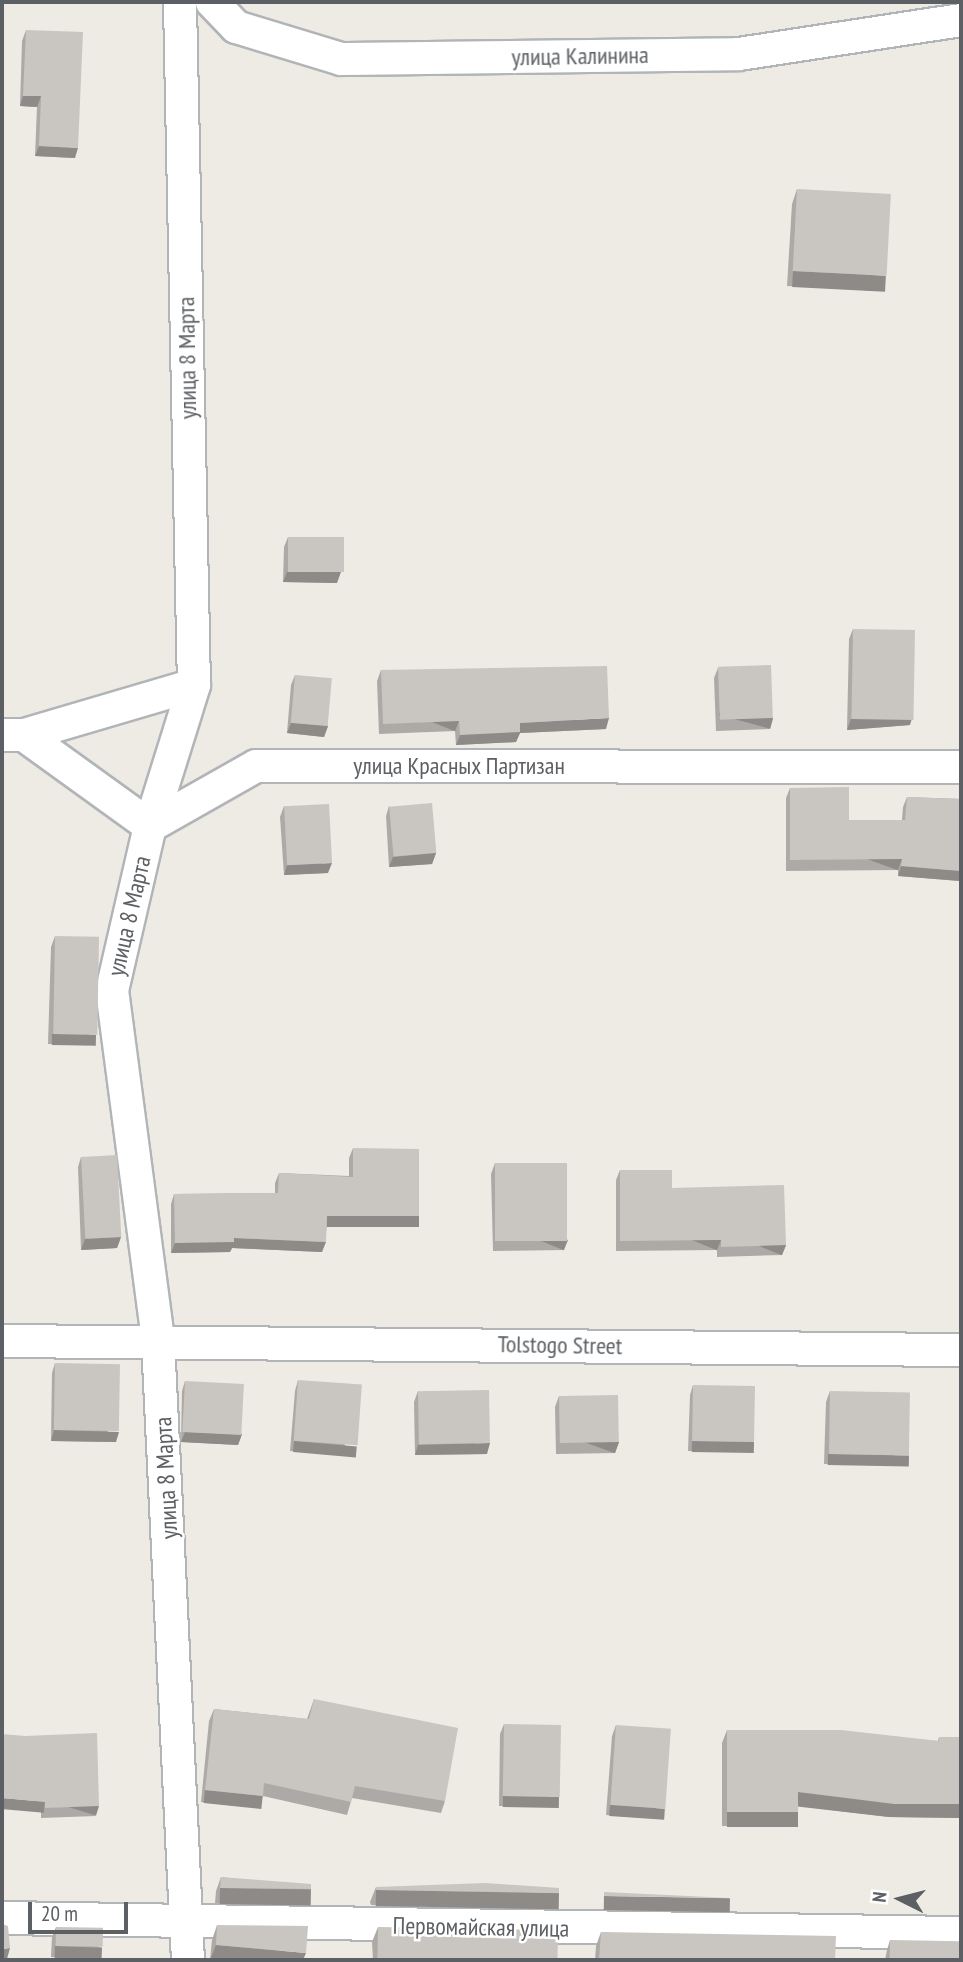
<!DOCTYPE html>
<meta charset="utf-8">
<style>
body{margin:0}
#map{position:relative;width:963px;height:1962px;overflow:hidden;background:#eeeae4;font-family:"PT Sans Narrow",sans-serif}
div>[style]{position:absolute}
.roads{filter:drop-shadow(2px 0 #b1b5b8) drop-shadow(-2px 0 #b1b5b8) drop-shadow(0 2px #b1b5b8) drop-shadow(0 -2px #b1b5b8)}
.minor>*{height:32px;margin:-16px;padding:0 16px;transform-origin:16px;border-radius:16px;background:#fff}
.wall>*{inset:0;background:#ada9a6}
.shaded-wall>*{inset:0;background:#8d8a87;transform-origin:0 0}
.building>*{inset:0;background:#c9c5c1;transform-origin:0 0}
span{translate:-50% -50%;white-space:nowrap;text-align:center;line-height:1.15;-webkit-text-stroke:5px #fff;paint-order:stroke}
.street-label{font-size:24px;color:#5c6064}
.frame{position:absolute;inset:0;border:4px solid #5c6064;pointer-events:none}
.north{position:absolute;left:865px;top:1864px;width:70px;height:70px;-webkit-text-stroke:5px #fff;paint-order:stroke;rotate:276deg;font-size:19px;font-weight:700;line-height:28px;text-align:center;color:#5c6064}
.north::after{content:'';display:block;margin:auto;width:24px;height:32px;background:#5c6064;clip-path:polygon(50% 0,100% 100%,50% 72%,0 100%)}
.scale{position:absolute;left:28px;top:1902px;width:100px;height:32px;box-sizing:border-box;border:4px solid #5c6064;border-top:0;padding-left:9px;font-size:21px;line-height:24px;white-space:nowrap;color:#5c6064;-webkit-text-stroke:5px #fff;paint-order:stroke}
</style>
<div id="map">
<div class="roads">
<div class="minor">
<i style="left:180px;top:2px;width:683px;rotate:88.83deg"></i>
<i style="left:194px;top:685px;width:148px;rotate:107.3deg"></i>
<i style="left:150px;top:826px;width:168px;rotate:103deg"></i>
<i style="left:112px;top:990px;width:354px;rotate:82.5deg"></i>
<i style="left:158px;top:1341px;width:620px;rotate:87.23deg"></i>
<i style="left:212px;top:2px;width:35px;rotate:46deg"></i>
<i style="left:236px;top:27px;width:110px;rotate:16.9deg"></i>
<i style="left:341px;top:59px;width:398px;rotate:-0.7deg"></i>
<i style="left:739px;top:54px;width:225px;rotate:-8.7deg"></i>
<i style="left:2px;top:735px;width:22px"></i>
<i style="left:24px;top:735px;width:155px;rotate:35.8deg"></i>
<i style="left:150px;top:826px;width:122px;rotate:-29.5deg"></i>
<i style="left:256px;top:766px;width:705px;rotate:0.08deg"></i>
<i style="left:24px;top:735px;width:177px;rotate:-16.4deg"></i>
<i style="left:2px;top:1341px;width:959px;rotate:0.54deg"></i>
<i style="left:2px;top:1918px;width:959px;rotate:0.9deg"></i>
</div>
</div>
<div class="wall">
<i style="clip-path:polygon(26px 30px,75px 158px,35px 156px,37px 107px,20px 106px,22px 41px)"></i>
<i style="clip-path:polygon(797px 189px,881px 291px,787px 286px,792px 204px)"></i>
<i style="clip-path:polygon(288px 537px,337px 583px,283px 582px,284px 547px)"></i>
<i style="clip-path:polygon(853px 629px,910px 725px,847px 730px,849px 639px)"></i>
<i style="clip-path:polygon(718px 668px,773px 718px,770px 729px,716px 731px,714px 678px)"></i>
<i style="clip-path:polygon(381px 670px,606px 729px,520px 733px,516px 742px,456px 745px,455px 731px,379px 734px,377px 681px)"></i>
<i style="clip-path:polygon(295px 675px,328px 726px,324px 737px,287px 733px,291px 685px)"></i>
<i style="clip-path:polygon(790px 788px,849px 820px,902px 820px,903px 807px,907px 797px,961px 799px,961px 877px,960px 881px,898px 876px,898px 870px,786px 871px,786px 798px)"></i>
<i style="clip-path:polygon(284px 806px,328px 873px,284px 875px,280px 817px)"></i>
<i style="clip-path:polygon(389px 806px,436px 853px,432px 864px,389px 867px,386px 816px)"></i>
<i style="clip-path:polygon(55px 936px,93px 1045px,48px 1044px,51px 947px)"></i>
<i style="clip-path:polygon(353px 1148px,419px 1216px,415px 1226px,327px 1226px,322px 1252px,232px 1248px,230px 1252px,171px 1253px,171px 1204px,174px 1194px,275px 1193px,275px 1183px,279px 1173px,349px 1176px,349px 1158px)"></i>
<i style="clip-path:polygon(81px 1157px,121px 1237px,117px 1248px,81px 1250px,78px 1167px)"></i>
<i style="clip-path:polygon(495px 1163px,564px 1250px,493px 1251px,491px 1174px)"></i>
<i style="clip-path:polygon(620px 1170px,672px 1188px,786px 1245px,782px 1255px,717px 1257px,717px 1250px,616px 1251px,616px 1180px)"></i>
<i style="clip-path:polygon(55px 1363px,116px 1442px,51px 1441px,52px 1373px)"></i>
<i style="clip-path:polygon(298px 1380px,353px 1456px,290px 1451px,295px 1391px)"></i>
<i style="clip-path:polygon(185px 1381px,242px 1434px,238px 1445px,181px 1442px,182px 1391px)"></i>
<i style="clip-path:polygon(693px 1385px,754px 1442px,750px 1452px,688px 1451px,690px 1395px)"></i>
<i style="clip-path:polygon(418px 1391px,487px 1454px,415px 1455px,414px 1402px)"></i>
<i style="clip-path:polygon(830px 1391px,905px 1466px,824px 1464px,826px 1402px)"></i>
<i style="clip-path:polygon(559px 1396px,619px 1442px,615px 1453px,556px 1454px,555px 1407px)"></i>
<i style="clip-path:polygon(961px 1442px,961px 1482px,960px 1482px)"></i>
<i style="clip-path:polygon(314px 1699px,445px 1801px,441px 1813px,352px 1798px,347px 1815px,263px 1796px,258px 1808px,201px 1802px,209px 1721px,214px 1709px,307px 1719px)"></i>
<i style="clip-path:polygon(504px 1724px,556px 1807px,499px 1806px,500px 1734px)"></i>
<i style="clip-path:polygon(616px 1725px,661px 1819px,606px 1815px,612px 1736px)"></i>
<i style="clip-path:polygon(727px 1730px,938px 1741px,939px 1737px,961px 1737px,961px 1818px,889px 1817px,798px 1806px,793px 1826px,722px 1826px,722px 1743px)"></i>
<i style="clip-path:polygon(2px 1734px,96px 1816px,41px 1818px,41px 1813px)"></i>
<i style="clip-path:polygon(221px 1877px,311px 1889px,305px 1904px,215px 1903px,216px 1891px)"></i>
<i style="clip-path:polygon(376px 1887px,559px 1893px,554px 1908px,371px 1905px,370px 1902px)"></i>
<i style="clip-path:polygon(217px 1925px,303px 1960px,210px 1960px,212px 1940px)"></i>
<i style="clip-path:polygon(56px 1927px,102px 1948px,99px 1959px,51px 1957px,52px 1937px)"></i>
<i style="clip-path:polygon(378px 1927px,558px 1960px,373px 1960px,372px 1942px)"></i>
<i style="clip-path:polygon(601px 1932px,835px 1960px,595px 1960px,596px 1946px)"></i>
<i style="clip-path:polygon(890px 1940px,961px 1960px,885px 1960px,887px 1950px)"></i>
</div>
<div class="shaded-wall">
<i style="clip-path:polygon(23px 96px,41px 96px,37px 107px,20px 106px)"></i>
<i style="clip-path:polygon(39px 146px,78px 148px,75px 158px,35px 156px)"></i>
<i style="left:793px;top:271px;width:93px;height:16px;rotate:3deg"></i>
<i style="clip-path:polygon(287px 572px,341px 572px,337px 583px,283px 582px)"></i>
<i style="clip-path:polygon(913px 715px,910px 725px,847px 730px,851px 719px)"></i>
<i style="clip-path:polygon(609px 718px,606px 729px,520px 733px,516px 742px,456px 745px,460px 735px,520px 723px)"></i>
<i style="left:773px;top:718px;width:11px;height:53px;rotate:105deg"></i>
<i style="left:459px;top:721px;width:11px;height:76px;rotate:112deg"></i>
<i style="clip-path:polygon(291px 723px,328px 726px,324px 737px,287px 733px)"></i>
<i style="clip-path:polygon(436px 853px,432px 864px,389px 867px,393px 857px)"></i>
<i style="left:902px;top:859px;width:12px;height:112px;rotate:110deg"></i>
<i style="clip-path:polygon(332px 863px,328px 873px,284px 875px,287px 865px)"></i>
<i style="clip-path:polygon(901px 866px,961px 871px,961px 877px,960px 881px,898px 876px)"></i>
<i style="left:52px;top:1034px;width:44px;height:11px;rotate:1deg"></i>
<i style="left:327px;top:1216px;width:92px;height:11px"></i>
<i style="clip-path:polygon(121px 1237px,117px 1248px,81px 1250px,85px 1239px)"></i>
<i style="clip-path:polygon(234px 1238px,326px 1242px,322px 1252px,232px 1248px,230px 1252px,171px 1253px,175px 1243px)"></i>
<i style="left:568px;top:1240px;width:11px;height:71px;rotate:112deg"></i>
<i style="left:721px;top:1240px;width:11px;height:101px;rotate:112deg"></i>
<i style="left:786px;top:1245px;width:11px;height:65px;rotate:112deg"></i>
<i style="clip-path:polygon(54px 1430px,119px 1432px,116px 1442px,51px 1441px)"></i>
<i style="clip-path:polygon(185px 1432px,242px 1434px,238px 1445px,181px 1442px)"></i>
<i style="left:294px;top:1441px;width:63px;height:11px;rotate:5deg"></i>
<i style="left:692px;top:1441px;width:62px;height:11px;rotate:1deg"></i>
<i style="left:619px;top:1442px;width:12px;height:59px;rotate:110deg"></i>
<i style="clip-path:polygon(490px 1443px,487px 1454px,415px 1455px,418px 1445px)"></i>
<i style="left:828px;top:1454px;width:81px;height:11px;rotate:1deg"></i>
<i style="left:205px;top:1790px;width:58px;height:13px;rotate:6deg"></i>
<i style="clip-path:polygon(798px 1792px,961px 1804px,961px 1818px,889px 1817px,793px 1806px)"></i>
<i style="left:503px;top:1796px;width:56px;height:11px;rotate:1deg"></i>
<i style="left:2px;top:1798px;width:43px;height:11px;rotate:5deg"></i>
<i style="left:610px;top:1805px;width:55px;height:11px;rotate:4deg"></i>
<i style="left:99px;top:1806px;width:10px;height:54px;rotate:107deg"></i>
<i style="left:727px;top:1812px;width:71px;height:15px"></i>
<i style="left:220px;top:1888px;width:91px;height:16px;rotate:1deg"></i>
<i style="left:376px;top:1890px;width:183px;height:16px;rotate:1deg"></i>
<i style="left:604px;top:1896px;width:126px;height:14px;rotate:1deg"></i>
<i style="clip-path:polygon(216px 1945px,306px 1953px,303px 1960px,210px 1960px)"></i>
<i style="left:55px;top:1946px;width:47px;height:12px;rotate:2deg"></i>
<i style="clip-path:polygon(10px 1948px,7px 1959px,2px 1959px,2px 1949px)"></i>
</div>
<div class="building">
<i style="clip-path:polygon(26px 30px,83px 32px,78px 148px,39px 146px,41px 96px,23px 96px)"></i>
<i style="left:797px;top:189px;width:94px;height:82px;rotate:3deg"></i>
<i style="left:288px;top:537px;width:56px;height:35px"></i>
<i style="left:853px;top:629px;width:62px;height:90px;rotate:1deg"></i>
<i style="left:771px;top:665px;width:53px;height:53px;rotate:88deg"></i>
<i style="clip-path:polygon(607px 666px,609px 718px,520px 723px,520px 732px,460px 735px,459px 721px,383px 724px,381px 670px)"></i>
<i style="left:295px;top:675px;width:37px;height:48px;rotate:5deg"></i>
<i style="clip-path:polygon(849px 787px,849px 820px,905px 820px,907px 797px,961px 799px,961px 871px,901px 866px,902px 859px,790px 860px,790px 788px)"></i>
<i style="left:432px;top:803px;width:50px;height:43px;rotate:85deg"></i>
<i style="left:329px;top:804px;width:59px;height:45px;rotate:87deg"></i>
<i style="left:55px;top:936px;width:44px;height:98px;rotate:1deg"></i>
<i style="clip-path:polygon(353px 1148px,419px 1149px,419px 1216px,327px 1216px,326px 1242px,234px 1238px,234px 1242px,175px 1243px,174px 1194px,278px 1193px,279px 1173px,353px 1177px)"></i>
<i style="left:117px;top:1155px;width:82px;height:36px;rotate:87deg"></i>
<i style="left:495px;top:1163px;width:72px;height:78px"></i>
<i style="clip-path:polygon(620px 1170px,672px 1170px,672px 1188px,784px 1185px,786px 1245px,721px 1247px,721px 1240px,620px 1241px)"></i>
<i style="left:55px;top:1363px;width:65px;height:67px;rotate:1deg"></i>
<i style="left:298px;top:1380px;width:64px;height:61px;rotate:4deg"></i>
<i style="left:185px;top:1381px;width:59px;height:51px;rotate:3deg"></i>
<i style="left:693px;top:1385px;width:62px;height:56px;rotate:1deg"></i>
<i style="left:489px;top:1390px;width:53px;height:71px;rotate:89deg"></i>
<i style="left:830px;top:1391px;width:80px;height:63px;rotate:1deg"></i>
<i style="left:618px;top:1395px;width:47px;height:59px;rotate:89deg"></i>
<i style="clip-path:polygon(314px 1699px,458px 1728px,445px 1801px,355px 1786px,351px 1802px,264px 1783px,263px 1796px,205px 1790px,214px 1709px,309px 1719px)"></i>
<i style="left:504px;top:1724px;width:57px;height:72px;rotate:1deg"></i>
<i style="left:616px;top:1725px;width:55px;height:80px;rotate:4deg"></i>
<i style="clip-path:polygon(727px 1730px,841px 1730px,939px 1741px,939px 1737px,961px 1737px,961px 1804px,894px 1804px,798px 1792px,798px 1812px,727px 1812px)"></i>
<i style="clip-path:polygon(97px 1733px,99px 1806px,45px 1808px,45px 1802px,2px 1798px,2px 1734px,25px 1736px)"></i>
<i style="clip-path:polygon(221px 1877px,311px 1884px,311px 1889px,220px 1888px)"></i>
<i style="clip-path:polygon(2px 1879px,3px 1879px,4px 1890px,2px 1891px)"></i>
<i style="clip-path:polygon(485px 1883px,559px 1888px,559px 1893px,376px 1890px,376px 1887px)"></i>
<i style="clip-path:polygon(604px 1892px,730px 1898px,604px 1896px)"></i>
<i style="clip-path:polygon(2px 1924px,8px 1926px,10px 1948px,2px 1949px)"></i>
<i style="clip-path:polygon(217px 1925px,308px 1926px,306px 1953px,216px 1945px)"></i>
<i style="left:56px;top:1927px;width:47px;height:19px;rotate:1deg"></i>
<i style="left:378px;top:1927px;width:180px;height:33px;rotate:1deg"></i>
<i style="clip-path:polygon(601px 1932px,836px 1936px,835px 1960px,599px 1960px)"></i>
<i style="left:890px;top:1940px;width:71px;height:20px;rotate:1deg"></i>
</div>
<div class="street-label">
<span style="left:580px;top:56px;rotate:-1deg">улица Калинина</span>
<span style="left:187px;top:358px;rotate:-91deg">улица 8 Марта</span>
<span style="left:459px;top:766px">улица Красных Партизан</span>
<span style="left:129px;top:916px;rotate:-77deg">улица 8 Марта</span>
<span style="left:560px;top:1345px;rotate:1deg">Tolstogo Street</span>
<span style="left:166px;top:1478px;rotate:-93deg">улица 8 Марта</span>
<span style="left:481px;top:1927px;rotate:1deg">Первомайская улица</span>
</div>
<div class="frame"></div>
<div class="north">N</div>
<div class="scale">20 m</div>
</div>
